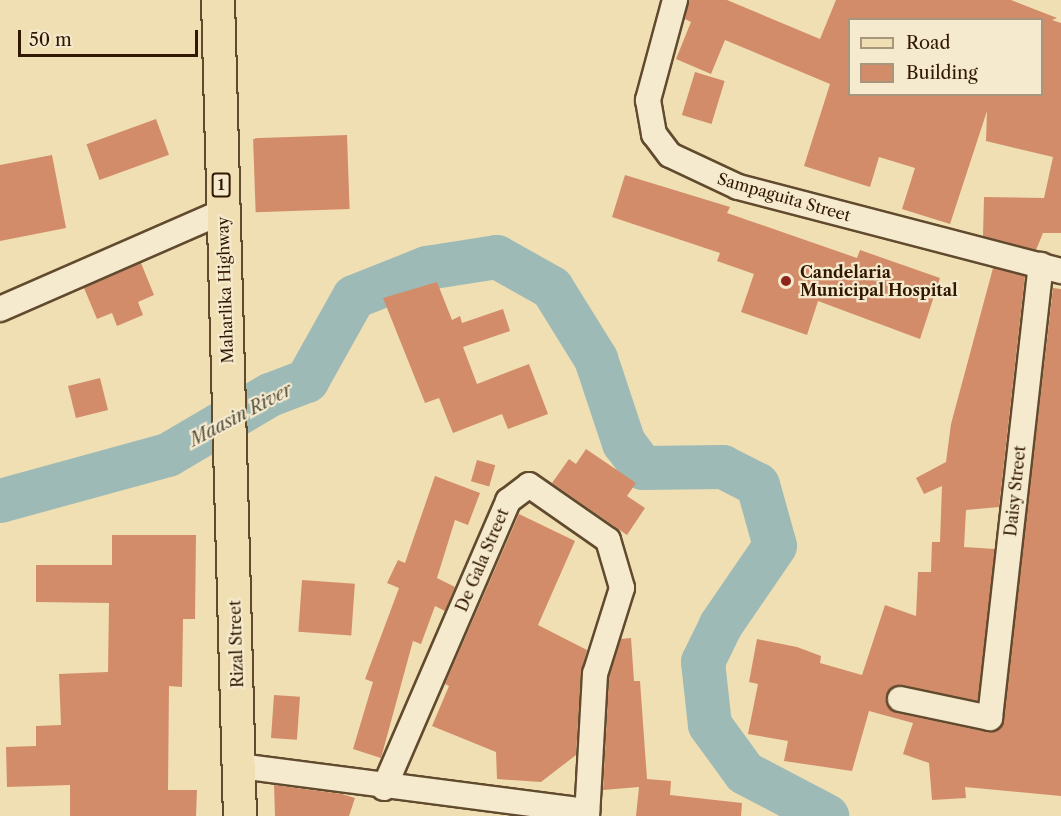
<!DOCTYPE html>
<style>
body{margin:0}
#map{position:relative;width:1061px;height:816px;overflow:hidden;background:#efdfb3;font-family:"Libre Caslon Text",serif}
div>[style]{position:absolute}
.river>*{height:44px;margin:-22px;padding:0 22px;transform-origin:22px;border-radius:22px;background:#9dbab7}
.building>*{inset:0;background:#d38c69;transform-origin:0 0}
.roads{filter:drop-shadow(2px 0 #614a2d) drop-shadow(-2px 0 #614a2d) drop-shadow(0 2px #614a2d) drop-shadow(0 -2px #614a2d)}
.minor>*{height:24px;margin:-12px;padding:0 12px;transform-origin:12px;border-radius:12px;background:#f5eace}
.major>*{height:32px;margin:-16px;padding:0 16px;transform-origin:16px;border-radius:16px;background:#efdfb3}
.dots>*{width:16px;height:16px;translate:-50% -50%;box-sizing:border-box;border:3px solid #f5eace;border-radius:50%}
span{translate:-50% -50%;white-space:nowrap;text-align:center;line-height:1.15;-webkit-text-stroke:4.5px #f5eace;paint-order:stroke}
.shield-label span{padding:2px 4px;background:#f5eace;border:2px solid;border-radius:4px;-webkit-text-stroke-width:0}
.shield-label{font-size:15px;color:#321800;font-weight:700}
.street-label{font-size:16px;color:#321800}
.poi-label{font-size:16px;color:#321800;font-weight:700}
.left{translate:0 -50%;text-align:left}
.water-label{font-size:18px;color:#575140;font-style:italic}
.legend{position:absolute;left:848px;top:18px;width:195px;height:78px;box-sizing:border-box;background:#f5eace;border:2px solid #a7967c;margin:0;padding:8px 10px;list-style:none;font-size:18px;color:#321800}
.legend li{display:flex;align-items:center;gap:12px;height:30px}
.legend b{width:30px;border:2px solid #a7967c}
.scale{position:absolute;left:18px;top:30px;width:180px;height:27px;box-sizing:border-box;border:3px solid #321800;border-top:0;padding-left:8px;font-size:18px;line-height:21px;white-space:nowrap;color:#321800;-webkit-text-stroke:4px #f5eace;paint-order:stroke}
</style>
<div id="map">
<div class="river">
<i style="left:0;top:501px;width:174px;rotate:-15.3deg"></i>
<i style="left:168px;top:455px;width:118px;rotate:-30.5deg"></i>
<i style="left:270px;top:395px;width:40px;rotate:-21deg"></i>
<i style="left:307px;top:381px;width:96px;rotate:-60.8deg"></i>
<i style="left:354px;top:297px;width:79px;rotate:-21.7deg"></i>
<i style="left:427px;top:268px;width:71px;rotate:-8.9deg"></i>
<i style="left:497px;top:257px;width:63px;rotate:29.4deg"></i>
<i style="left:552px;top:288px;width:84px;rotate:58.2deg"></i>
<i style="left:596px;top:359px;width:89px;rotate:71.6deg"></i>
<i style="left:624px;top:443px;width:31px;rotate:53deg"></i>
<i style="left:643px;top:468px;width:80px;rotate:-0.7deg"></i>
<i style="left:723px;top:467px;width:39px;rotate:27deg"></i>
<i style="left:758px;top:485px;width:63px;rotate:74.4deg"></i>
<i style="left:775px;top:546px;width:96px;rotate:124.4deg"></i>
<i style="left:721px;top:625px;width:41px;rotate:115.9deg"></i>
<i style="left:703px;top:662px;width:63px;rotate:83.7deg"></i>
<i style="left:710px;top:725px;width:59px;rotate:53.9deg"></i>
<i style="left:745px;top:773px;width:93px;rotate:27.7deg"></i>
</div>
<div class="building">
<i style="clip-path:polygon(evenodd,689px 0,727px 0,820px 39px,836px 0,1011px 0,1057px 18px,1052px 20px,1061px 23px,1061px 233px,1043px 233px,1036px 250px,983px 236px,984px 197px,1044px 198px,1053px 157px,986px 141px,987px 111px,950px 224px,902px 209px,915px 168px,879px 157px,870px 187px,804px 166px,830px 84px,725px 40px,711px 74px,676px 59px,691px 22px,685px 19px,689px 0,849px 20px,1041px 20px,1041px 94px,849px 94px,849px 20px)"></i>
<i style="left:695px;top:72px;width:31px;height:45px;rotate:17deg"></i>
<i style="left:156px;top:119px;width:38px;height:74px;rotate:70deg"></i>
<i style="left:347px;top:135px;width:74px;height:94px;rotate:88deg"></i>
<i style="clip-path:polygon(52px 155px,66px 228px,0 241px,0 165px)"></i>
<i style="clip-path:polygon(625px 175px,730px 207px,727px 213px,857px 258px,860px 250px,940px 278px,920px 339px,818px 301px,807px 335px,741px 312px,754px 274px,717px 261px,720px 253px,612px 217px)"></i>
<i style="clip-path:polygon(141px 263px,154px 295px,138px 302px,143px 315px,117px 326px,112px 313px,97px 319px,84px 288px)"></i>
<i style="clip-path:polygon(993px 268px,1025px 276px,999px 507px,966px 510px,964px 547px,995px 549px,978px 701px,902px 685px,890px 689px,886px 703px,897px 713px,987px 732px,1002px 726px,1053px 288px,1061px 289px,1061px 796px,965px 787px,966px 798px,932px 800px,929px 763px,903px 754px,913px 723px,869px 711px,852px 771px,784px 761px,788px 741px,748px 734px,758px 684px,749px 682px,757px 639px,797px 647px,821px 656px,820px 663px,862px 675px,885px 605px,916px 616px,918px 572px,931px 572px,932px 542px,940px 542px,942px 486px,924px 494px,916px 478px,946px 462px,951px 424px)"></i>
<i style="clip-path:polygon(437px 282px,452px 320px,460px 316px,462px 323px,503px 309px,510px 331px,463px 347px,477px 384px,529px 364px,548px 414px,508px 429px,502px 414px,453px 433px,439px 398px,425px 403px,383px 298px)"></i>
<i style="left:100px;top:378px;width:33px;height:33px;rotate:76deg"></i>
<i style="clip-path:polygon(586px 449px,636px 483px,627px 496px,645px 508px,627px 535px,552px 483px,569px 459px,576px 464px)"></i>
<i style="left:477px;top:460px;width:19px;height:22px;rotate:16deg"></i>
<i style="clip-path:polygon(435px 476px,480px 493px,468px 525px,455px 520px,437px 578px,455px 587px,445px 611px,435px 606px,421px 644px,413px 641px,381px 758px,353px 749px,373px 682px,365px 679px,399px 588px,387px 583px,398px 560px,405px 563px)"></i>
<i style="clip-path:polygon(519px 514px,575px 541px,538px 625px,587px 650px,581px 673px,576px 755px,541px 782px,497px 779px,496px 752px,432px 726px,449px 686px,445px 684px)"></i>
<i style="clip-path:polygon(112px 535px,196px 535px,195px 619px,183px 619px,182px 687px,169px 686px,168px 790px,197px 790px,196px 816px,70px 816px,70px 785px,7px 787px,6px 747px,36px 746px,36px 726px,61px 725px,59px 674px,108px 672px,109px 603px,36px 602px,36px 565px,112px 565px)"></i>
<i style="left:302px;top:580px;width:53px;height:52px;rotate:4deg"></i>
<i style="clip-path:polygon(631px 638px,634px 681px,640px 681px,647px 779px,671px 781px,670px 795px,742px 803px,741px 816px,636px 816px,639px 787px,603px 790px,609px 677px,621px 639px)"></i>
<i style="left:274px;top:695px;width:26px;height:43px;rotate:4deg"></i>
<i style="clip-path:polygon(274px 785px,342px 794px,355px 798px,349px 816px,275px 816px)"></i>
</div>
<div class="roads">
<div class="minor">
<i style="left:675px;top:0;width:104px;rotate:105.1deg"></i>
<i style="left:648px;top:100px;width:35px;rotate:80deg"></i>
<i style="left:654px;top:134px;width:26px;rotate:53deg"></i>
<i style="left:670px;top:155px;width:75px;rotate:25.2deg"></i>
<i style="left:738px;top:187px;width:334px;rotate:14.6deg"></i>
<i style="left:0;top:309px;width:242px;rotate:-23.6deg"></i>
<i style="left:900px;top:699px;width:92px;rotate:11.9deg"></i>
<i style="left:990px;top:718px;width:456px;rotate:-83.6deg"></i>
<i style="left:239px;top:766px;width:351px;rotate:7.4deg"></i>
<i style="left:384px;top:788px;width:313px;rotate:-66.6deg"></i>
<i style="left:508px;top:501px;width:26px;rotate:-37deg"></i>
<i style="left:529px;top:485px;width:96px;rotate:34.8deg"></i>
<i style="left:608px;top:540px;width:50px;rotate:73.7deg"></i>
<i style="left:622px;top:588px;width:90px;rotate:107.4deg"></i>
<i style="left:595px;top:674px;width:142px;rotate:93.2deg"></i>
</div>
<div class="major">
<i style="left:218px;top:0;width:816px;rotate:88.46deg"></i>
</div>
</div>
<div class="dots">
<i style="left:786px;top:281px;background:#8f2418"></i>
</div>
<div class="shield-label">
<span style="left:221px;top:185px">1</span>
</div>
<div class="street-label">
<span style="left:784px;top:197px;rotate:16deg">Sampaguita Street</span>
<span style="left:225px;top:290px;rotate:-92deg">Maharlika Highway</span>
<span style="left:1015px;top:491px;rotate:-84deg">Daisy Street</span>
<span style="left:482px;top:560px;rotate:-67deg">De Gala Street</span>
<span style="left:236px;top:644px;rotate:-92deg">Rizal Street</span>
</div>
<div class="poi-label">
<span class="left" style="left:800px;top:281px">Candelaria<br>Municipal Hospital</span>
</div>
<div class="water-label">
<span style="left:241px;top:415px;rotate:-28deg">Maasin River</span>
</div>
<ul class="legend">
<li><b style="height:8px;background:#efdfb3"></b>Road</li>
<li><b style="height:16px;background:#d38c69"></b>Building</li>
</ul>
<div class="scale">50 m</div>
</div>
